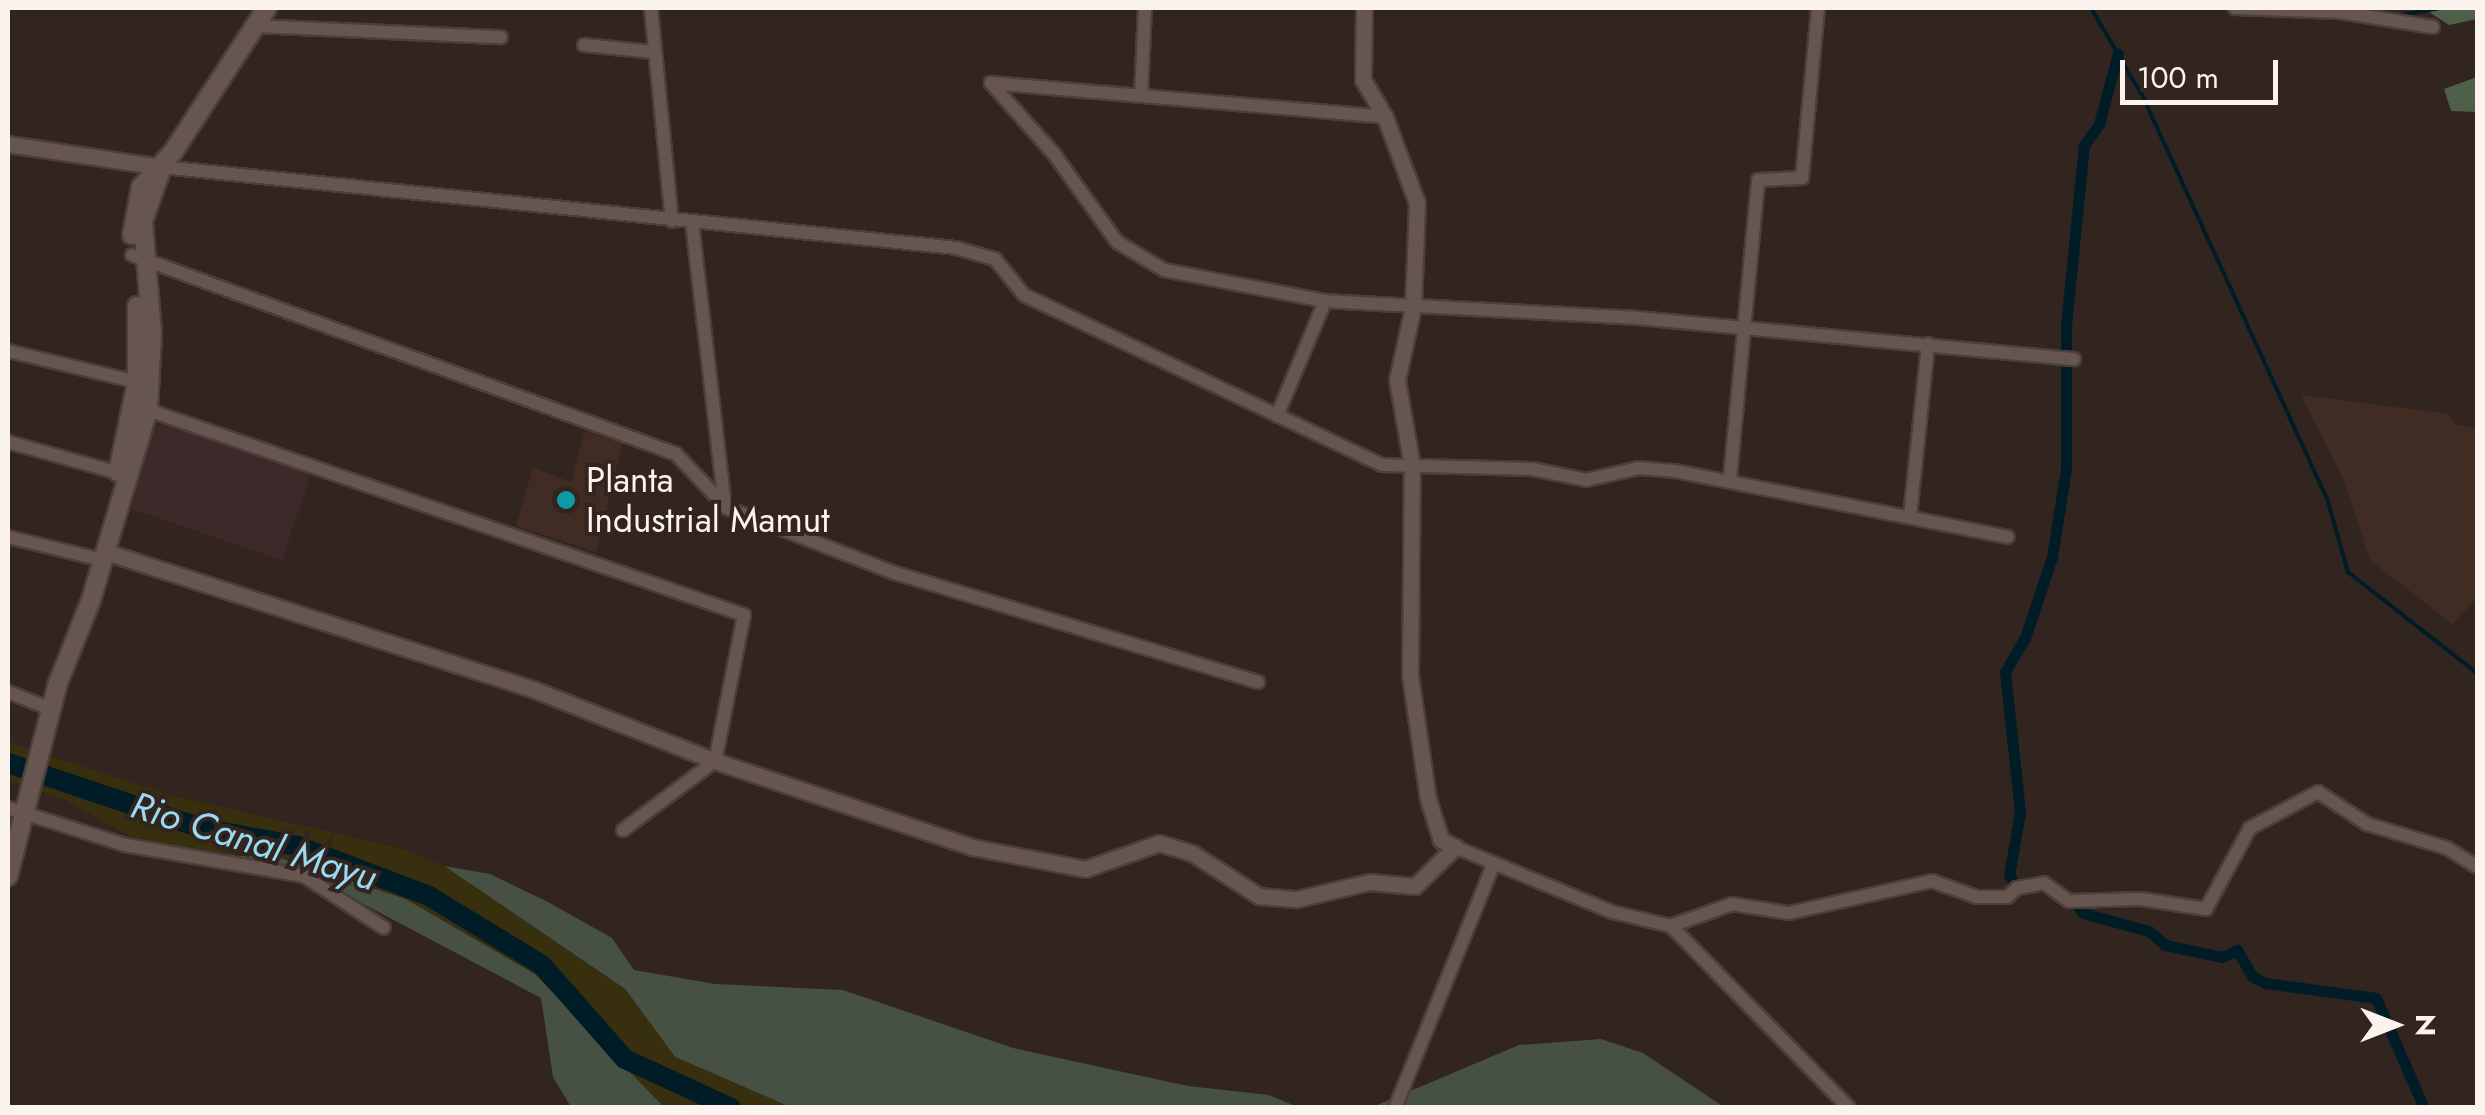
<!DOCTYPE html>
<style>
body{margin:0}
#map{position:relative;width:2485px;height:1115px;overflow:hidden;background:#32241e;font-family:Jost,sans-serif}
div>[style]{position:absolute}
.commercial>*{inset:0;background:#3d2929}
.built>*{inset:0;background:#412c24}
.green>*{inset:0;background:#465143}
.forest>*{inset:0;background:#4e6049}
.sand>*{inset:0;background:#372f0e}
.stream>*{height:4px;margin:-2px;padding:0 2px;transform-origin:2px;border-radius:2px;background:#001c26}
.canal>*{height:11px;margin:-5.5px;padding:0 5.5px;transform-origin:5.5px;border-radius:5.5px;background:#001c26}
.river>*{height:20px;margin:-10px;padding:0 10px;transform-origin:10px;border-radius:10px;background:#001c26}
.roads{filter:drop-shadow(2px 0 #4b3f3b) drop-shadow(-2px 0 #4b3f3b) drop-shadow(0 2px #4b3f3b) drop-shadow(0 -2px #4b3f3b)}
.minor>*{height:12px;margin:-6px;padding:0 6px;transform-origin:6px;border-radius:6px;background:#675650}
.tertiary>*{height:15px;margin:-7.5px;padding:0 7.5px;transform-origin:7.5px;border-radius:7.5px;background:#675650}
.secondary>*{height:18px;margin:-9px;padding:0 9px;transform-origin:9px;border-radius:9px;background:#675650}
.dots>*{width:28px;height:28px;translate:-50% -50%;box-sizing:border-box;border:5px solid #32241e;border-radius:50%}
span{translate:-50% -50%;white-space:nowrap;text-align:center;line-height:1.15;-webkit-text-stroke:8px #32241e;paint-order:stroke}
.poi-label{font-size:35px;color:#fcf2ee}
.left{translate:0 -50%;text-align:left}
.water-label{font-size:38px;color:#99d9f1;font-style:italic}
.frame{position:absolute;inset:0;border:10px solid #fcf2ee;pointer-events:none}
.north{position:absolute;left:2345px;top:975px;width:100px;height:100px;-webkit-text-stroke:8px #32241e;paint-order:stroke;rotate:90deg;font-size:28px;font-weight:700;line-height:40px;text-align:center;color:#fcf2ee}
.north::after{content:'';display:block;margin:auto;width:35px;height:45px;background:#fcf2ee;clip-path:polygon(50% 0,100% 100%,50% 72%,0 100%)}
.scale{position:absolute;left:2120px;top:60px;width:158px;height:45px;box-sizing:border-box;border:5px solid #fcf2ee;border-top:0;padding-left:12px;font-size:30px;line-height:35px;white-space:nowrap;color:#fcf2ee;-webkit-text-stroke:8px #32241e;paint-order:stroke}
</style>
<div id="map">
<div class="commercial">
<i style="clip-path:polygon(164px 424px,311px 474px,282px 560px,132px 509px,151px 427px)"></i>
</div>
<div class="built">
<i style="clip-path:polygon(2301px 395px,2449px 414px,2455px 425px,2477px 428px,2477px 598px,2452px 624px,2370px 560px,2343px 478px)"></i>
<i style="clip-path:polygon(584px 431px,622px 443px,596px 552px,516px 526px,533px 468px,571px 482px)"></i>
</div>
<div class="green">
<i style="clip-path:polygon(212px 856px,275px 856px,406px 899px,535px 974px,664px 1107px,571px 1107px,553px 1077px,541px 998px,318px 880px)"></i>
<i style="clip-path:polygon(444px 866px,490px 874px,548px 902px,612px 938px,634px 970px,715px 984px,843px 990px,1013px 1048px,1188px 1086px,1269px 1095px,1298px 1107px,790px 1107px,675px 1057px,625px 989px)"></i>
<i style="clip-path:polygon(1601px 1039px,1643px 1053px,1724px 1107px,1370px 1108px,1519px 1045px)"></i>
</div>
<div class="forest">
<i style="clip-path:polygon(2423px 8px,2477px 8px,2477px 19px,2449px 25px)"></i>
<i style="clip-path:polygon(2477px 77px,2477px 112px,2451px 111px,2444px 89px)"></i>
</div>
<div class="sand">
<i style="clip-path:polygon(8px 742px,170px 795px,400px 848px,444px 866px,625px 989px,675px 1057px,790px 1107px,664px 1107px,535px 974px,406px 899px,275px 856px,212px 856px,135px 839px,65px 800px,8px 780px)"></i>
</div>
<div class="stream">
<i style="left:2091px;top:8px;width:103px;rotate:59.7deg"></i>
<i style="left:2143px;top:97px;width:441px;rotate:65.4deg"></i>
<i style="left:2327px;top:498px;width:77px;rotate:74.2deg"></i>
<i style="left:2348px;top:572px;width:165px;rotate:38.1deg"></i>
<i style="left:2396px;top:16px;width:45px;rotate:-10.3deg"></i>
</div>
<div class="canal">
<i style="left:2016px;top:885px;width:12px;rotate:-125deg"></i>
<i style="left:2009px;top:875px;width:64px;rotate:-80.1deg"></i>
<i style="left:2020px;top:812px;width:141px;rotate:-96.1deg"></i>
<i style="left:2005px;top:672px;width:39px;rotate:-60deg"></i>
<i style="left:2025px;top:638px;width:85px;rotate:-71.6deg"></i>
<i style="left:2052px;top:557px;width:89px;rotate:-81deg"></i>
<i style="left:2066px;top:469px;width:144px;rotate:-90deg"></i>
<i style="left:2066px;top:325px;width:181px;rotate:-84.3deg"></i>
<i style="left:2084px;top:145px;width:26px;rotate:-54deg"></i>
<i style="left:2099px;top:124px;width:73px;rotate:-75deg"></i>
<i style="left:2071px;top:897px;width:20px;rotate:53deg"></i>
<i style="left:2083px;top:913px;width:68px;rotate:15.3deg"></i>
<i style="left:2149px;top:931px;width:21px;rotate:41deg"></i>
<i style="left:2165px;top:945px;width:58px;rotate:11.9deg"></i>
<i style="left:2222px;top:957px;width:17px;rotate:-25deg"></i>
<i style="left:2237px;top:950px;width:30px;rotate:60deg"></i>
<i style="left:2252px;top:976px;width:15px;rotate:28deg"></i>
<i style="left:2265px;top:983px;width:112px;rotate:7.7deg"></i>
<i style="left:2376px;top:998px;width:120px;rotate:66.4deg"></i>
</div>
<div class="river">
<i style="left:8px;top:763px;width:200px;rotate:18.6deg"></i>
<i style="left:198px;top:827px;width:102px;rotate:10.8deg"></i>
<i style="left:298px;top:846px;width:140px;rotate:20.9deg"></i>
<i style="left:429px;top:896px;width:132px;rotate:31.4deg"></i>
<i style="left:542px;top:965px;width:125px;rotate:48.6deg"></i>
<i style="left:625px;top:1059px;width:117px;rotate:24.8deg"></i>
</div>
<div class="roads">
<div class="minor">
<i style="left:651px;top:8px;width:214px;rotate:84.4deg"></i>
<i style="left:2235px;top:8px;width:105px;rotate:2.2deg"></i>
<i style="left:2340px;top:12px;width:94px;rotate:9.2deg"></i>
<i style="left:255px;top:26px;width:246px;rotate:2.6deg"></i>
<i style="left:584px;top:45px;width:70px;rotate:5.7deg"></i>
<i style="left:991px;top:83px;width:95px;rotate:48.4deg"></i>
<i style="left:1054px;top:154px;width:108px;rotate:54.4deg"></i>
<i style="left:1117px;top:242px;width:55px;rotate:30.8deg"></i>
<i style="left:1164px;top:270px;width:164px;rotate:10.9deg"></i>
<i style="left:1325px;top:301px;width:313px;rotate:3.1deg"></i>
<i style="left:1638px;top:318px;width:438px;rotate:5.4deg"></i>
<i style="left:991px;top:83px;width:395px;rotate:4.9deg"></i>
<i style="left:1141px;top:96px;width:88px;rotate:-87.4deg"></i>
<i style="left:162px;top:167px;width:798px;rotate:5.82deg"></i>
<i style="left:956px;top:248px;width:41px;rotate:15.8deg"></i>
<i style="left:995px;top:259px;width:46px;rotate:51.1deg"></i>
<i style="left:1024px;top:295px;width:396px;rotate:25.4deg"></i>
<i style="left:1382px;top:465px;width:150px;rotate:1.5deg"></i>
<i style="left:1532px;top:469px;width:55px;rotate:11.5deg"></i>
<i style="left:1586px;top:480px;width:54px;rotate:-12.8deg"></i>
<i style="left:1639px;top:468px;width:36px;rotate:5deg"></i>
<i style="left:1675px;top:471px;width:339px;rotate:11.2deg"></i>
<i style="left:692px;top:222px;width:287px;rotate:83.4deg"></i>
<i style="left:132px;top:255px;width:579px;rotate:20.09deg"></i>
<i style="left:676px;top:454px;width:74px;rotate:46.6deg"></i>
<i style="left:727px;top:508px;width:180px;rotate:21.2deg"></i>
<i style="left:895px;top:573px;width:379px;rotate:16.7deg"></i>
<i style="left:8px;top:351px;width:137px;rotate:13.5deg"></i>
<i style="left:148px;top:410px;width:630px;rotate:18.98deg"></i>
<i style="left:744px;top:615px;width:149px;rotate:101.2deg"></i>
<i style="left:715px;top:761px;width:115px;rotate:143.1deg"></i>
<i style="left:1277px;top:416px;width:125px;rotate:-67.3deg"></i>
<i style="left:8px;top:442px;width:114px;rotate:15.7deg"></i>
<i style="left:1730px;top:478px;width:299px;rotate:-84.6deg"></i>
<i style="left:1758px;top:180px;width:44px;rotate:-2.6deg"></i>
<i style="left:1802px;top:178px;width:171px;rotate:-84.6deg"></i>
<i style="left:1910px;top:516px;width:173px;rotate:-84deg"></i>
<i style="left:8px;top:537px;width:98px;rotate:13.6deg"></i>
<i style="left:8px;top:692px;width:46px;rotate:21.6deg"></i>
<i style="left:8px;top:808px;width:123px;rotate:17.5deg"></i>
<i style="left:125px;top:845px;width:182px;rotate:9.8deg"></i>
<i style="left:304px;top:876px;width:95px;rotate:33deg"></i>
<i style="left:1455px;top:847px;width:170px;rotate:22.5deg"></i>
<i style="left:1612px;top:912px;width:61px;rotate:13.3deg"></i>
<i style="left:1671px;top:926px;width:65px;rotate:-19.8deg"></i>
<i style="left:1732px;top:904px;width:58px;rotate:9deg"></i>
<i style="left:1789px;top:913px;width:147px;rotate:-12.6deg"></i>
<i style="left:1932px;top:881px;width:48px;rotate:19.6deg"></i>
<i style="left:1977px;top:897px;width:30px"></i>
<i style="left:2007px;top:897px;width:13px;rotate:-42deg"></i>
<i style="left:2017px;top:888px;width:27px;rotate:-10deg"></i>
<i style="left:2044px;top:883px;width:31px;rotate:36deg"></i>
<i style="left:2069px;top:901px;width:72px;rotate:-1.6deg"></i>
<i style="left:2141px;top:899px;width:66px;rotate:8.7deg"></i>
<i style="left:2206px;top:909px;width:92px;rotate:-61.5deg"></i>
<i style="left:2250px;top:828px;width:77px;rotate:-27.9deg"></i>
<i style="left:2318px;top:792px;width:59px;rotate:33.1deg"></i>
<i style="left:2367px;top:824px;width:84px;rotate:16.7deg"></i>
<i style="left:2447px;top:848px;width:36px;rotate:32deg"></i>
<i style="left:1671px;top:926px;width:255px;rotate:45.6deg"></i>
<i style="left:1395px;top:1108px;width:262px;rotate:-68deg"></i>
</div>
<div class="tertiary">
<i style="left:8px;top:144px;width:156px;rotate:8.5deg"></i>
<i style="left:106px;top:552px;width:451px;rotate:17.8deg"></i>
<i style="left:535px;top:690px;width:193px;rotate:21.5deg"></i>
<i style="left:715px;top:761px;width:271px;rotate:18.5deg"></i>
<i style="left:972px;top:847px;width:115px;rotate:11deg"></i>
<i style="left:1085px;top:869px;width:78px;rotate:-19.4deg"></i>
<i style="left:1159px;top:843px;width:34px;rotate:17deg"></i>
<i style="left:1192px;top:853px;width:80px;rotate:32.7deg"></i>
<i style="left:1259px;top:896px;width:38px;rotate:5deg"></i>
<i style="left:1297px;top:899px;width:74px;rotate:-13.3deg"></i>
<i style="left:1369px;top:882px;width:46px;rotate:5deg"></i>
<i style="left:1415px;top:886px;width:56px;rotate:-44.3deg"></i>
<i style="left:1455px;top:847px;width:16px;rotate:-153deg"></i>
<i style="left:1441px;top:840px;width:43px;rotate:-107.6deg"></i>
<i style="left:1428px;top:799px;width:125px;rotate:-98.3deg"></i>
<i style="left:1410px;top:675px;width:209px;rotate:-89.5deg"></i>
<i style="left:1412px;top:466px;width:87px;rotate:-99.9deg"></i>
<i style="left:1397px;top:380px;width:75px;rotate:-77.6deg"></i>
<i style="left:1413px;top:307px;width:104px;rotate:-87.8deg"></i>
<i style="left:1417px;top:203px;width:92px;rotate:-110.4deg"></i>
<i style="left:1385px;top:117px;width:43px;rotate:-120.7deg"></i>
<i style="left:1363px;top:80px;width:72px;rotate:-89.2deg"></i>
</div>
<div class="secondary">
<i style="left:132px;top:235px;width:49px;rotate:-79.4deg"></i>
<i style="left:141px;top:187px;width:47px;rotate:-47.6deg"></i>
<i style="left:173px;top:152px;width:172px;rotate:-56.9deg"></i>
<i style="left:118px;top:472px;width:92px;rotate:-78.1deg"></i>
<i style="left:137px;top:382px;width:76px;rotate:-90deg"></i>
<i style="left:8px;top:876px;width:199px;rotate:-75.5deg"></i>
<i style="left:58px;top:683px;width:89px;rotate:-68.3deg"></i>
<i style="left:91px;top:600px;width:198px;rotate:-73.3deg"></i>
<i style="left:148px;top:410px;width:77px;rotate:-87deg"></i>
<i style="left:152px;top:333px;width:112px;rotate:-94.6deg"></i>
<i style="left:143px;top:221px;width:57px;rotate:-70.6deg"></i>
</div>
</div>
<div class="dots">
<i style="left:566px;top:500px;background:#0f9aa8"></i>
</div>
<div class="poi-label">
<span class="left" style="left:586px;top:500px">Planta<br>Industrial Mamut</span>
</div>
<div class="water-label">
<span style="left:254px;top:841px;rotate:17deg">Rio Canal Mayu</span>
</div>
<div class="frame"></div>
<div class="north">N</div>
<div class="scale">100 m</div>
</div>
